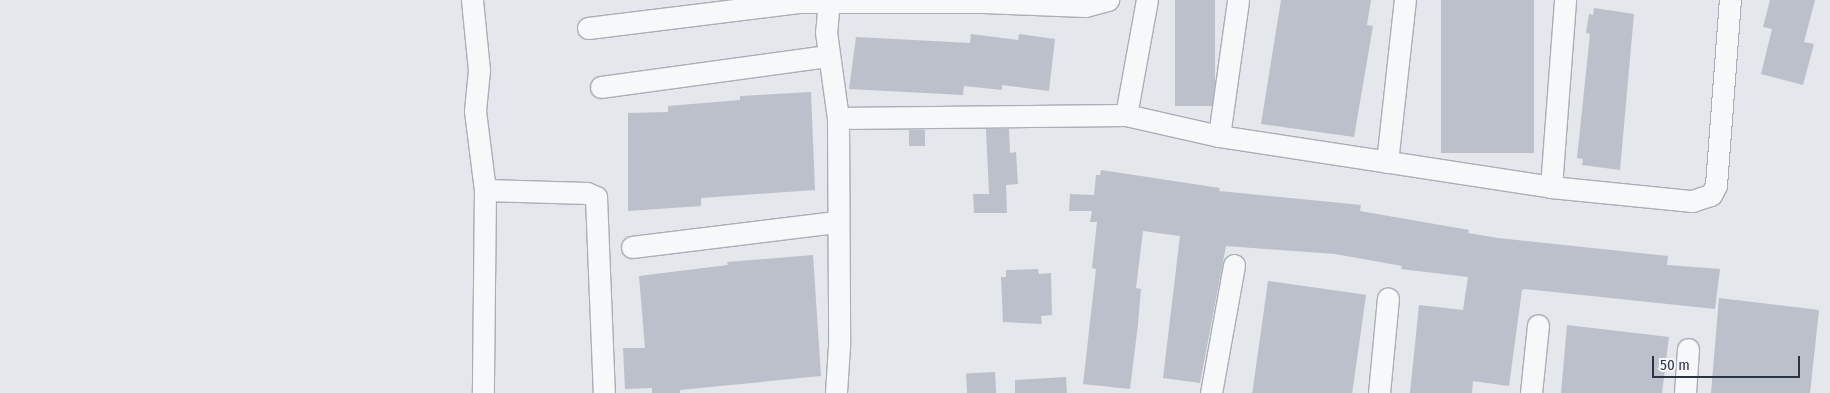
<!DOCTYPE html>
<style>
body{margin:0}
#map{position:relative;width:1830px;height:393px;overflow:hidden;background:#e4e7ec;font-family:"Fira Sans Condensed",sans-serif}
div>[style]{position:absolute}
.building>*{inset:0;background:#bbc0ca;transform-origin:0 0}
.roads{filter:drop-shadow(1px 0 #a9aeb7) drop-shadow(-1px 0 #a9aeb7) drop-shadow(0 1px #a9aeb7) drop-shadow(0 -1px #a9aeb7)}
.street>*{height:21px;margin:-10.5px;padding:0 10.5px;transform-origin:10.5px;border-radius:10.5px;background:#f7f8fa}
span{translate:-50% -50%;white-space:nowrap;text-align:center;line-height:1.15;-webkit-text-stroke:4px #f4f6f9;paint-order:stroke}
.scale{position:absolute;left:1652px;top:356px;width:148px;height:22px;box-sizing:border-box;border:2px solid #2b3445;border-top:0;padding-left:6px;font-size:15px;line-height:18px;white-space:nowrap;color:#2b3445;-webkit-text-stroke:4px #f4f6f9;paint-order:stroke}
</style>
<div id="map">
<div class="building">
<i style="left:1175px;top:0;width:40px;height:106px"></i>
<i style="clip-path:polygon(1281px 0,1371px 0,1367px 25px,1373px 26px,1354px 137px,1261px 124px)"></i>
<i style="left:1441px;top:0;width:93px;height:153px"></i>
<i style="clip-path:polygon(1770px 0,1815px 0,1804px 42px,1814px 44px,1803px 85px,1761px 74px,1772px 29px,1763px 27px)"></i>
<i style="clip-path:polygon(1594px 8px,1634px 14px,1620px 170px,1582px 165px,1583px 159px,1577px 158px,1590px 34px,1586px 33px,1589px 14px,1593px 15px)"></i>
<i style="clip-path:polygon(971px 34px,1018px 40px,1019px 34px,1055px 39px,1049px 91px,1002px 85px,1002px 90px,964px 86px,963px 95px,849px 89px,856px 37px,970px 43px)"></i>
<i style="clip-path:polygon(811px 92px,815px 190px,701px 198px,701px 206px,628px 211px,628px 113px,668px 112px,668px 106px,740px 100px,740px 96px)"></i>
<i style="clip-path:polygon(986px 129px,1009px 129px,1010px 153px,1016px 152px,1018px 184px,1006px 185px,1007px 213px,974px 213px,973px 194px,989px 194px)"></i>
<i style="left:909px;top:130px;width:16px;height:16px"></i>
<i style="clip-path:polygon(1101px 170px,1220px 188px,1219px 191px,1361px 205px,1360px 211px,1469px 230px,1468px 233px,1498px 238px,1668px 256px,1667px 265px,1720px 269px,1715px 309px,1525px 289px,1522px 290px,1509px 386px,1473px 381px,1472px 393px,1410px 393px,1419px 305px,1463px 310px,1468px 277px,1401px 269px,1402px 266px,1335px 254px,1226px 246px,1200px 383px,1163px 378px,1180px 236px,1143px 231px,1136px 288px,1141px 289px,1138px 324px,1130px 389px,1083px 384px,1096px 269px,1092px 268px,1097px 222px,1090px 222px,1092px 211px,1069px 211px,1070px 194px,1094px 195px,1096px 175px,1100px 175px)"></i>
<i style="clip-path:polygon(813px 255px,821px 376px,680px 390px,680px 393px,652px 393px,652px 388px,625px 389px,623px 348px,645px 348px,639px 276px,728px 265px,727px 262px)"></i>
<i style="clip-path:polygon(1038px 269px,1039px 274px,1051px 273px,1052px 315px,1041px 316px,1042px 324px,1003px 322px,1001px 277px,1006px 277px,1006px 270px)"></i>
<i style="left:1268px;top:281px;width:99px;height:113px;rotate:8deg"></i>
<i style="clip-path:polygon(1719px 298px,1819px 310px,1810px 393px,1711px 393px)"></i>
<i style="clip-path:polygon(1567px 325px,1669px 337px,1662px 393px,1561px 393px)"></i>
<i style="left:995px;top:372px;width:21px;height:29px;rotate:87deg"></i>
<i style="clip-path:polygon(1066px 377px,1067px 393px,1015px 393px,1015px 380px)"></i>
</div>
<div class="roads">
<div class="street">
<i style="left:472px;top:0;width:70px;rotate:84.3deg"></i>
<i style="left:479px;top:70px;width:41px;rotate:95.6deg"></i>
<i style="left:475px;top:111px;width:80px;rotate:82.8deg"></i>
<i style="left:485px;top:190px;width:203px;rotate:90.6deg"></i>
<i style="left:829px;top:0;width:32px;rotate:95deg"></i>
<i style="left:826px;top:32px;width:87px;rotate:82.1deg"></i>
<i style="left:838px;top:118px;width:228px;rotate:89.7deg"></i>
<i style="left:839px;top:346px;width:47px;rotate:93.7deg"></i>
<i style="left:588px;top:28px;width:214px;rotate:-7deg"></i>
<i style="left:800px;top:2px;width:183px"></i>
<i style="left:983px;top:2px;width:102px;rotate:2.2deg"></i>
<i style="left:1085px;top:6px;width:24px;rotate:-15deg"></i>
<i style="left:601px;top:87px;width:229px;rotate:-7.8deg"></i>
<i style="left:1126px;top:115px;width:117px;rotate:-79.7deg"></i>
<i style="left:838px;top:118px;width:288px;rotate:-0.6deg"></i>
<i style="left:1126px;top:115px;width:95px;rotate:12.7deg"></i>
<i style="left:1219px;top:136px;width:336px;rotate:8.7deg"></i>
<i style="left:1551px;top:187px;width:142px;rotate:5.7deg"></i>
<i style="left:1692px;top:201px;width:20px;rotate:-18deg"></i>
<i style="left:1711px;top:195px;width:11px;rotate:-63deg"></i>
<i style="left:1716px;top:185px;width:186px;rotate:-85.7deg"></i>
<i style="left:1219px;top:136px;width:137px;rotate:-82deg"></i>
<i style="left:1387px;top:162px;width:163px;rotate:-83.7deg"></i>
<i style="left:1551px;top:187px;width:188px;rotate:-85.7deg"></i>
<i style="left:485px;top:190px;width:102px;rotate:1.7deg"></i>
<i style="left:587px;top:193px;width:10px;rotate:24deg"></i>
<i style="left:596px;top:197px;width:196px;rotate:87.7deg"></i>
<i style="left:632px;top:247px;width:207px;rotate:-7deg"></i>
<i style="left:1211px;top:393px;width:130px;rotate:-79.8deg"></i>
<i style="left:1379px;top:393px;width:95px;rotate:-84.6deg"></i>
<i style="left:1531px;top:393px;width:68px;rotate:-84.1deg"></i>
<i style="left:1685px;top:393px;width:44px;rotate:-86.1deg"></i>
</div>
</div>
<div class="scale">50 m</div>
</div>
